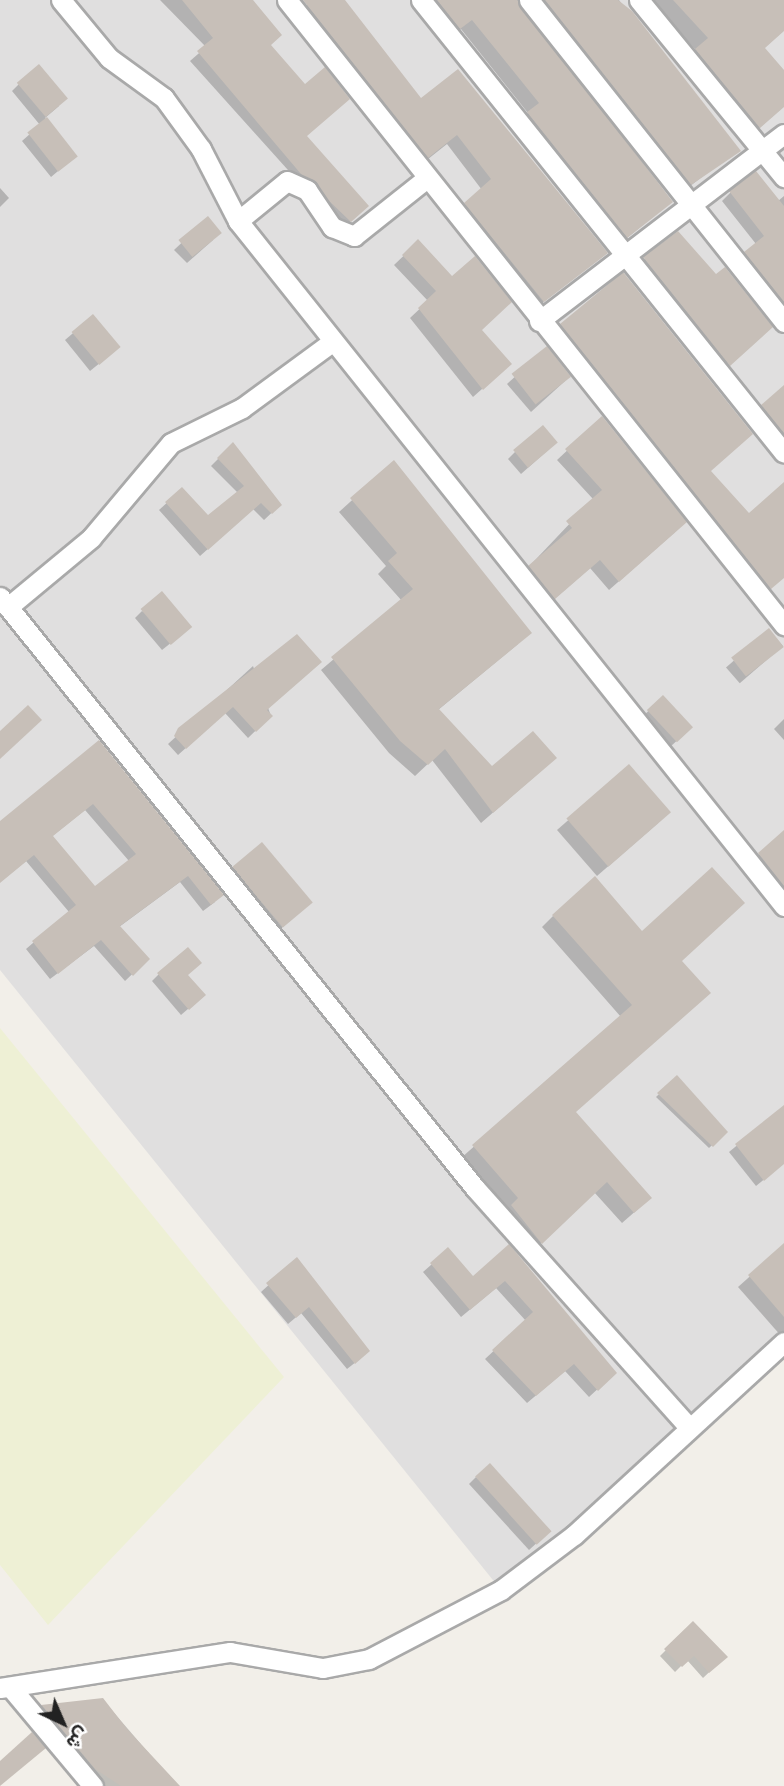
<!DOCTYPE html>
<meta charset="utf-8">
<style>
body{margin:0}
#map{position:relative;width:784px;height:1786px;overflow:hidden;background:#f2efe9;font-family:"Fira Sans",Vazirmatn,sans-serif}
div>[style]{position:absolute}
.residential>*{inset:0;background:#e0dfdf}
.farmland>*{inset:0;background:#eef0d5}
.shadow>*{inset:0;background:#0003;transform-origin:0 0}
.building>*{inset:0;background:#c7bfb8;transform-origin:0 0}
.roads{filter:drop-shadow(2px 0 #a9a9a9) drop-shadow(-2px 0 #a9a9a9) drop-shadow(0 2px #a9a9a9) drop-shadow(0 -2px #a9a9a9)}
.minor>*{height:19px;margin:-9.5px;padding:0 9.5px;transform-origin:9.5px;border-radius:9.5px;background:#fff}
span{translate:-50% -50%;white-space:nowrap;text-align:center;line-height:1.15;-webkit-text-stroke:5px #fff;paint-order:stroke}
.north{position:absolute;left:28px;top:1688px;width:70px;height:70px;-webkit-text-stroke:5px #fff;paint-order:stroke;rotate:136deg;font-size:19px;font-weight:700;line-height:28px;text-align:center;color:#222}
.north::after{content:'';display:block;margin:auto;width:24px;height:32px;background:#222;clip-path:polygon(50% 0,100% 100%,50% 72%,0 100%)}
</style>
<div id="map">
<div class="residential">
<i style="clip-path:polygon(0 0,784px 0,784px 1342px,501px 1590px,0 970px)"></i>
</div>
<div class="farmland">
<i style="clip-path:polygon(0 1028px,284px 1377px,48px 1625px,0 1565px)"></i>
</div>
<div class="shadow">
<i style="clip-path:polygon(160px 0,251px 0,269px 45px,304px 86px,305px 137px,358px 215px,341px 229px,190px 61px,206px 47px)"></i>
<i style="clip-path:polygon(313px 0,343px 0,420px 101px,606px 253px,533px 310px,456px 214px,482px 190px,447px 144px,418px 167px,297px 14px)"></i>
<i style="clip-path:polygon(419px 0,619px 0,726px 158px,680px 194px,528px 2px,518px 1px,671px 202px,616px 247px,518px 124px,528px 113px,461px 29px,449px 38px)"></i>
<i style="clip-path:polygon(650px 0,784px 0,784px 30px,763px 49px,784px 72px,784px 106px,747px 139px,684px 62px,696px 50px)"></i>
<i style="clip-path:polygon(19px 84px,59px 106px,45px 118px,76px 156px,51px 177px,22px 141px,40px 125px,12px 91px)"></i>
<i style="clip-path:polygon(0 188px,9px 198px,0 207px)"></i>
<i style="clip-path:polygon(731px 192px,778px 201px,784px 196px,784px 329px,737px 262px,756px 244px,722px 201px)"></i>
<i style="clip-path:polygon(207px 219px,213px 240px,187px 263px,174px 250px)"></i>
<i style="left:677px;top:233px;width:133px;height:55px;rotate:51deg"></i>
<i style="clip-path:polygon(418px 242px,480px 331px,500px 373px,473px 397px,410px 318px,428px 301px,394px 265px)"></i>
<i style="clip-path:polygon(93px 316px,111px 354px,90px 371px,65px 340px)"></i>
<i style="clip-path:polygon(563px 324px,749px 515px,784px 484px,784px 576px,762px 596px,555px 332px)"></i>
<i style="clip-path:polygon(546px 349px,565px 381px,531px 412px,507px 384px)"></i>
<i style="clip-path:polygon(784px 387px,784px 451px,754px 415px)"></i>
<i style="clip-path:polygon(602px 418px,675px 532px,609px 590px,590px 568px,545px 607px,520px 576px,593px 499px,557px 460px)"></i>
<i style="clip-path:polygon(233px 444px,280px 505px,264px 520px,253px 509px,200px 556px,159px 510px,182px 489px,207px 518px,238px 493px,211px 466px)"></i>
<i style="clip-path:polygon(548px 450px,521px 474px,508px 459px,515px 452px)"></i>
<i style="clip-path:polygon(393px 463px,518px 644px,438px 710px,492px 769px,542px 770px,481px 823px,432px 760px,415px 776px,389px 753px,321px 670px,402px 601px,378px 574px,386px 566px,339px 512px)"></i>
<i style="clip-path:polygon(142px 611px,182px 634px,162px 650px,135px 618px)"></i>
<i style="left:769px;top:630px;width:21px;height:57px;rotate:49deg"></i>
<i style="clip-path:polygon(253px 666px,271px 716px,248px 738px,225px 713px,178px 755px,168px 744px)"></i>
<i style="clip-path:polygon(663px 697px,684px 734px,669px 748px,641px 718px)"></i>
<i style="clip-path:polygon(784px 719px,784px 740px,774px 729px)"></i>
<i style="clip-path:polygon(evenodd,99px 742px,215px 902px,203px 911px,180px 882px,119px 927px,148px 959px,125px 981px,94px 946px,50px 979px,26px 949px,69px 912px,26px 861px,0 882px,0 824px,99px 742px,85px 810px,129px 861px,94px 889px,51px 837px,85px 810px)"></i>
<i style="clip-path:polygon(629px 767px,658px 823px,597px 876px,557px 830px)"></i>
<i style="clip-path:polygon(784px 833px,784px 900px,752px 861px)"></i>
<i style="clip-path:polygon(262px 845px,303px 909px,275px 934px,228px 877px)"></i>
<i style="clip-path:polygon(553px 916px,642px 933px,680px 961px,574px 1112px,638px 1209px,622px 1223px,594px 1192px,529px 1254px,461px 1158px,621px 1017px,542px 927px)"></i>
<i style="clip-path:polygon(159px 974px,187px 975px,196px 1002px,181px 1015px,152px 981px)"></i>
<i style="clip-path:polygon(677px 1077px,726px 1132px,709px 1148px,656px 1097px)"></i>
<i style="clip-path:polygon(784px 1107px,784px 1163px,756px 1186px,729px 1152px)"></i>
<i style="clip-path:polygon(784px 1246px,784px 1335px,782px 1337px,738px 1287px)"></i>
<i style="clip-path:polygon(509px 1247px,615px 1373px,589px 1397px,565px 1371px,527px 1403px,485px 1359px,526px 1321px,496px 1288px,461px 1317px,423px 1272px,448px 1250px,473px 1279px)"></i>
<i style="clip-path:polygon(297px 1259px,361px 1358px,347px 1369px,301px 1313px,288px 1324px,261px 1292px)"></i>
<i style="clip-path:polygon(476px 1477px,550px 1531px,529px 1550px,469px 1484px)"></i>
<i style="clip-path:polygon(693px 1623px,720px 1662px,703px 1678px,687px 1660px,675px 1672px,660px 1656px)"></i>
<i style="clip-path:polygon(103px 1700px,177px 1786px,91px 1786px,34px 1714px,42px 1706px)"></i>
</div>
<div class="building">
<i style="clip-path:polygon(182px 0,253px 0,282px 35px,271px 45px,305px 84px,325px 67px,350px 99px,307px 136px,369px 206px,351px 222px,301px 174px,197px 51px,213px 38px)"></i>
<i style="clip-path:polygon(303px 0,345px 0,421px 98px,458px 69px,608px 253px,544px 302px,464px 203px,491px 179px,457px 135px,428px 158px)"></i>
<i style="clip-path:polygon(437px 0,517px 0,673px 202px,627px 238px,527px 112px,539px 103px,472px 20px,460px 29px)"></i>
<i style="clip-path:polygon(545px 0,618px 0,632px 11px,741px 151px,691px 185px)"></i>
<i style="clip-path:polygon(673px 0,784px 0,784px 31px,765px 48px,784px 70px,784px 107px,760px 128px,695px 49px,708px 38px)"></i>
<i style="left:39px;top:64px;width:45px;height:29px;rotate:50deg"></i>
<i style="left:47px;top:117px;width:50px;height:25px;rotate:52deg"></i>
<i style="clip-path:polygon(756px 171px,784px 206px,784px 302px,744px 252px,764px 236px,729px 191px)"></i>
<i style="left:208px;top:216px;width:22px;height:38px;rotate:51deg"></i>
<i style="clip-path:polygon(678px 231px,716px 274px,725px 267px,773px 327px,730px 366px,643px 257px)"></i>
<i style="clip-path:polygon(418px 239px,452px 276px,475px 256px,512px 302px,482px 330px,512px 364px,483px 390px,418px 308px,436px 291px,402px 255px)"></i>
<i style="clip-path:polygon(623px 272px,753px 434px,711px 471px,749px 513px,784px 482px,784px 578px,771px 589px,560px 324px)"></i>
<i style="left:93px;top:314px;width:43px;height:28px;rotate:50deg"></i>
<i style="left:547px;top:346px;width:39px;height:45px;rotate:52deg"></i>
<i style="clip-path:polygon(784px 385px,784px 433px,761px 405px)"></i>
<i style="clip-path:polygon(602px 416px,687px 522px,619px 582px,600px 560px,555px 599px,528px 566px,572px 528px,566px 521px,602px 490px,565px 449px)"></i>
<i style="left:543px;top:425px;width:23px;height:39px;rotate:50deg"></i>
<i style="clip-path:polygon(233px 442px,282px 505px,272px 514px,261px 503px,208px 550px,165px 502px,182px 487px,208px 515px,244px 486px,217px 458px)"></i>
<i style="clip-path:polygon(394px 460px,532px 633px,439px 709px,492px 766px,533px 731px,557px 758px,493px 813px,445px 749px,428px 765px,400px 741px,331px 657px,413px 589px,388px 561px,397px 553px,350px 498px)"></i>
<i style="left:162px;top:591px;width:47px;height:28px;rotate:50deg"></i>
<i style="left:769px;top:628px;width:24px;height:48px;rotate:52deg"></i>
<i style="clip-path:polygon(297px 634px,322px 662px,267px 710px,273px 716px,256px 732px,233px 707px,186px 749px,174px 736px,178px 728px)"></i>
<i style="left:663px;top:695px;width:44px;height:22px;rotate:47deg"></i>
<i style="clip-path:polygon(28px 705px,42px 720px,0 759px,0 731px)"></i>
<i style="clip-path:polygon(evenodd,99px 740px,224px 895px,211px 905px,188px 876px,120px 926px,150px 959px,133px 976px,101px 940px,58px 974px,32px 941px,76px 905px,34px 855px,0 883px,0 821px,99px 740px,93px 804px,136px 854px,95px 886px,53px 836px,93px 804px)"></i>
<i style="left:629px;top:764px;width:64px;height:83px;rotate:49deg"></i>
<i style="clip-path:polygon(784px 830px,784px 886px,758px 853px)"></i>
<i style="left:262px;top:842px;width:79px;height:39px;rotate:50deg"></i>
<i style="clip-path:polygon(712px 867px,745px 903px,682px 961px,711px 993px,576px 1112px,652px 1198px,634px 1213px,607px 1182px,542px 1244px,511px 1205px,518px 1198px,472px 1145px,632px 1005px,552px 915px,595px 876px,642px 931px)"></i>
<i style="clip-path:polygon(188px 947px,202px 963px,188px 975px,206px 995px,189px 1010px,157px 973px)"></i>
<i style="clip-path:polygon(677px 1075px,728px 1132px,713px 1147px,657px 1093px)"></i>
<i style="clip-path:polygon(784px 1105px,784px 1164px,764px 1181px,735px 1144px)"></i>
<i style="clip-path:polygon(784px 1243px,784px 1317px,748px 1275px)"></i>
<i style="clip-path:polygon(509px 1244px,617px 1373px,598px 1391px,574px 1364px,536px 1396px,492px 1350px,533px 1312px,505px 1281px,470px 1310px,430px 1263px,448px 1247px,473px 1276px)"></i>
<i style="clip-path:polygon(297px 1257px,370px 1351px,355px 1364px,309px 1307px,296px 1318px,266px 1283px)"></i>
<i style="left:490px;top:1463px;width:92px;height:20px;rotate:48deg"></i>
<i style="clip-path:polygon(693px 1621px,728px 1657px,709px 1673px,694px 1656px,682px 1667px,664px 1649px)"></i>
<i style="clip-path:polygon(103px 1698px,127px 1729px,180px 1786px,121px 1786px,95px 1769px,41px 1705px)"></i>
<i style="clip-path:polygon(32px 1732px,46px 1748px,0 1786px,0 1761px)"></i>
</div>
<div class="roads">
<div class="minor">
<i style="left:61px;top:0;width:75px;rotate:50.4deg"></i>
<i style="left:109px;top:58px;width:68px;rotate:36deg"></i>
<i style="left:164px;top:98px;width:63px;rotate:54deg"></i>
<i style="left:201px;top:149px;width:81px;rotate:62.8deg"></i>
<i style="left:238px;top:221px;width:876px;rotate:51.44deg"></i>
<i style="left:287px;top:0;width:799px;rotate:51.51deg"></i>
<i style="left:421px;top:0;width:580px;rotate:51.29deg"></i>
<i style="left:529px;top:0;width:411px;rotate:51.6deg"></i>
<i style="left:639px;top:0;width:229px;rotate:50.7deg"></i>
<i style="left:238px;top:221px;width:63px;rotate:-39.2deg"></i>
<i style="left:287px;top:181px;width:22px;rotate:24deg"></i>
<i style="left:307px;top:190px;width:45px;rotate:56deg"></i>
<i style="left:332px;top:227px;width:24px;rotate:22deg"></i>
<i style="left:354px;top:236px;width:93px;rotate:-38.5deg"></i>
<i style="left:539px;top:321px;width:308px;rotate:-37.4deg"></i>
<i style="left:0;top:597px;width:758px;rotate:51.21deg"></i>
<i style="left:475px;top:1188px;width:318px;rotate:48.2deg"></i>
<i style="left:8px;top:607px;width:108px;rotate:-39.7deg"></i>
<i style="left:91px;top:538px;width:124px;rotate:-49.9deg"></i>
<i style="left:171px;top:443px;width:79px;rotate:-26.2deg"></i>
<i style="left:242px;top:408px;width:112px;rotate:-36.3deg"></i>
<i style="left:0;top:1688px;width:233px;rotate:-8.9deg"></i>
<i style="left:230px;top:1652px;width:94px;rotate:9.8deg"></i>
<i style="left:323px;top:1668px;width:47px;rotate:-11.1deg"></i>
<i style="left:369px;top:1659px;width:149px;rotate:-27.6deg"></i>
<i style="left:501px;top:1590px;width:91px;rotate:-37deg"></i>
<i style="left:574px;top:1535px;width:285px;rotate:-42.6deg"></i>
<i style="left:11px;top:1688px;width:128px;rotate:50.1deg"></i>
</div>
</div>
<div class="north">ش</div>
</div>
